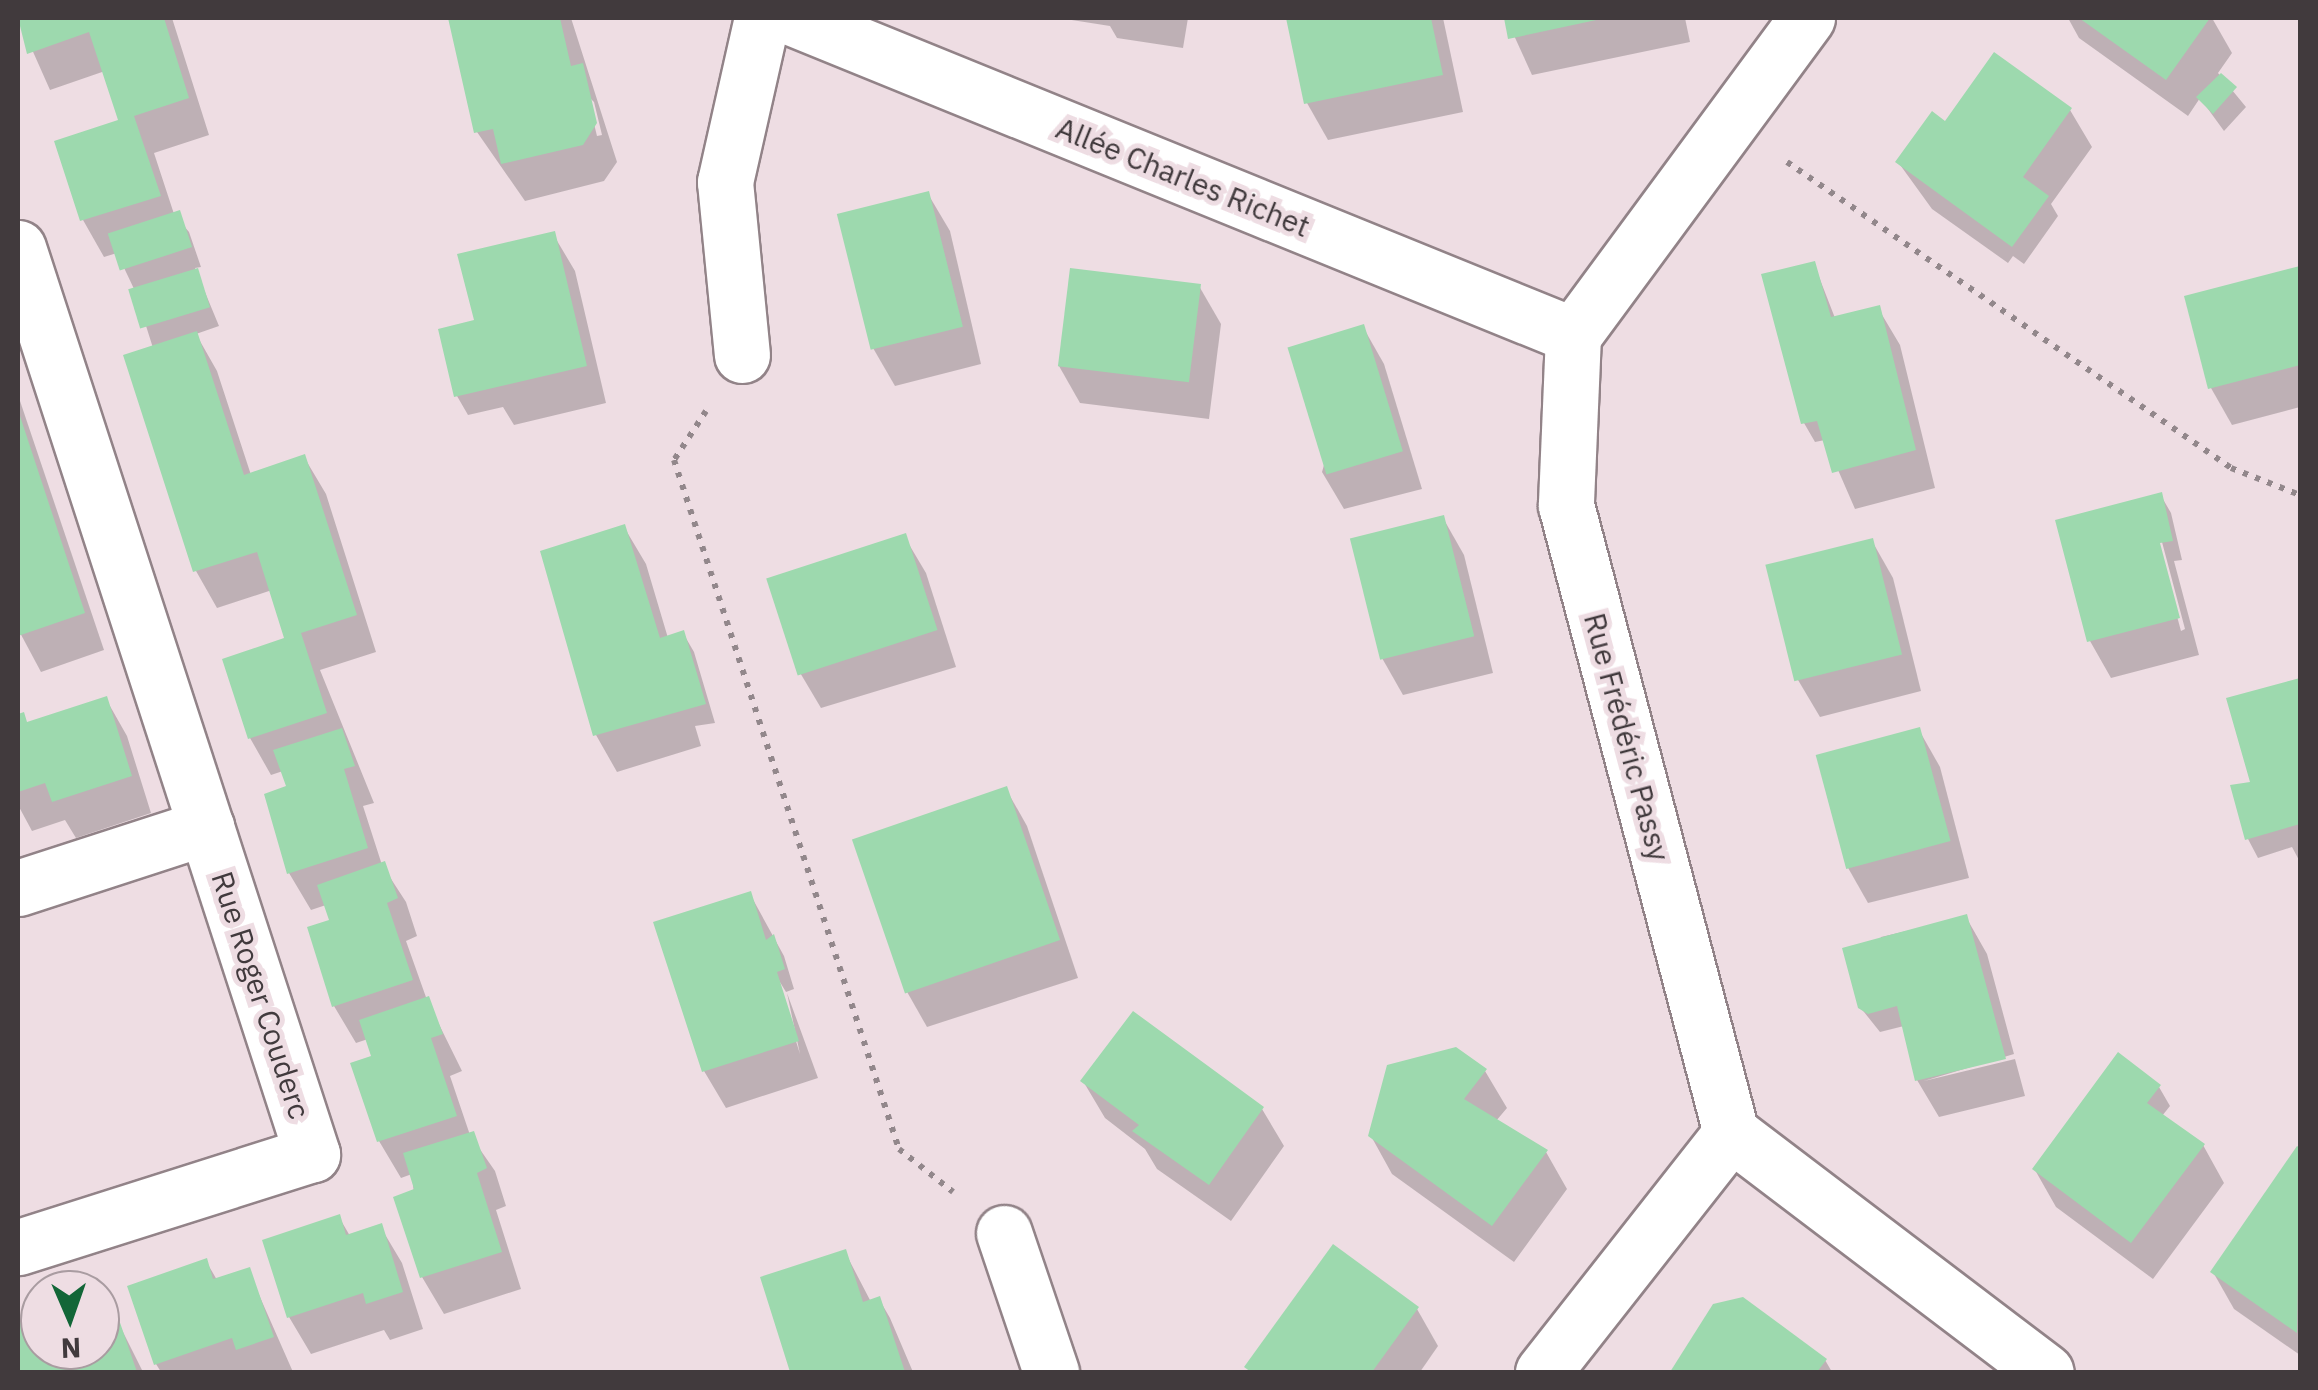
<!DOCTYPE html>
<meta charset="utf-8">
<style>
body{margin:0}
#map{position:relative;width:2318px;height:1390px;overflow:hidden;background:#eedde3;font-family:"IBM Plex Sans",sans-serif}
div>[style]{position:absolute}
.shadow>*{inset:0;background:#0003}
.building>*{inset:0;background:#9dd9ae;transform-origin:0 0}
.path>*{height:6px;margin-top:-3px;transform-origin:0;background:repeating-linear-gradient(90deg,#92878b 0 5px,transparent 0 13px)}
.roads{filter:drop-shadow(2px 0 #928388) drop-shadow(-2px 0 #928388) drop-shadow(0 2px #928388) drop-shadow(0 -2px #928388)}
.minor>*{height:55px;margin:-27.5px;padding:0 27.5px;transform-origin:27.5px;border-radius:27.5px;background:#fff}
span{translate:-50% -50%;white-space:nowrap;text-align:center;line-height:1.15;-webkit-text-stroke:10px #eedde3;paint-order:stroke}
.street-label{font-size:30px;color:#413a3d}
.frame{position:absolute;inset:0;border:20px solid #413a3d;pointer-events:none}
.north{position:absolute;left:20px;top:1270px;width:100px;height:100px;box-sizing:border-box;background:#eedde3;border:2px solid #a99ca1;border-radius:50%;rotate:178deg;font-size:28px;font-weight:700;line-height:40px;text-align:center;color:#413a3d}
.north::after{content:'';display:block;margin:auto;width:35px;height:45px;background:#126637;clip-path:polygon(50% 0,100% 100%,50% 72%,0 100%)}
</style>
<div id="map">
<div class="shadow">
<i style="clip-path:polygon(18px 18px,172px 18px,209px 135px,154px 153px,174px 214px,189px 232px,201px 267px,195px 268px,219px 326px,196px 334px,217px 371px,251px 475px,304px 457px,326px 494px,376px 652px,320px 670px,374px 803px,363px 806px,382px 865px,406px 902px,417px 936px,406px 941px,427px 1000px,462px 1071px,450px 1076px,470px 1135px,495px 1171px,506px 1206px,496px 1210px,521px 1289px,444px 1314px,422px 1277px,412px 1174px,401px 1178px,379px 1141px,374px 1057px,368px 1039px,356px 1043px,334px 1006px,310px 929px,332px 921px,326px 905px,311px 910px,289px 873px,289px 788px,283px 771px,271px 775px,250px 738px,287px 640px,272px 590px,217px 608px,196px 571px,153px 348px,135px 291px,117px 253px,104px 257px,83px 220px,121px 122px,105px 71px,50px 90px)"></i>
<i style="clip-path:polygon(evenodd,451px 18px,571px 18px,617px 162px,604px 181px,525px 201px,477px 132px,451px 18px,587px 95px,594px 102px,602px 135px,597px 136px,587px 95px)"></i>
<i style="clip-path:polygon(1188px 18px,1183px 48px,1117px 38px,1110px 26px,1059px 18px)"></i>
<i style="clip-path:polygon(1288px 18px,1443px 18px,1463px 112px,1328px 140px,1307px 103px)"></i>
<i style="clip-path:polygon(1506px 18px,1685px 18px,1690px 42px,1532px 75px)"></i>
<i style="clip-path:polygon(2068px 18px,2212px 18px,2232px 53px,2218px 73px,2246px 107px,2224px 131px,2200px 98px,2188px 116px,2079px 38px)"></i>
<i style="clip-path:polygon(2070px 110px,2092px 147px,2051px 204px,2058px 216px,2024px 264px,2013px 256px,2008px 263px,1932px 209px,1898px 162px)"></i>
<i style="clip-path:polygon(928px 194px,950px 231px,981px 364px,895px 386px,873px 348px)"></i>
<i style="clip-path:polygon(553px 234px,575px 271px,606px 403px,514px 425px,503px 407px,468px 415px,457px 396px,476px 322px)"></i>
<i style="clip-path:polygon(1814px 264px,1835px 318px,1878px 308px,1900px 345px,1935px 488px,1855px 509px,1825px 440px,1815px 442px,1804px 423px)"></i>
<i style="clip-path:polygon(2300px 269px,2300px 407px,2232px 425px,2211px 388px,2187px 297px)"></i>
<i style="clip-path:polygon(1199px 286px,1221px 324px,1209px 419px,1080px 403px,1059px 366px)"></i>
<i style="clip-path:polygon(1363px 327px,1384px 364px,1422px 489px,1344px 509px,1322px 472px)"></i>
<i style="clip-path:polygon(18px 395px,104px 650px,41px 672px,18px 629px)"></i>
<i style="clip-path:polygon(evenodd,2160px 494px,2171px 513px,2182px 560px,2174px 561px,2199px 655px,2111px 678px,2090px 641px,2160px 494px,2155px 535px,2162px 542px,2185px 629px,2181px 631px,2155px 535px)"></i>
<i style="clip-path:polygon(1443px 518px,1464px 555px,1493px 673px,1403px 695px,1382px 658px)"></i>
<i style="clip-path:polygon(624px 527px,646px 564px,668px 638px,683px 633px,694px 652px,715px 723px,695px 726px,701px 746px,617px 772px,596px 735px,543px 553px)"></i>
<i style="clip-path:polygon(904px 536px,926px 573px,956px 667px,821px 708px,799px 671px)"></i>
<i style="clip-path:polygon(1872px 541px,1893px 578px,1921px 691px,1820px 717px,1798px 680px)"></i>
<i style="clip-path:polygon(2300px 680px,2300px 862px,2292px 847px,2258px 858px,2248px 839px,2252px 783px,2230px 699px)"></i>
<i style="clip-path:polygon(106px 699px,127px 736px,151px 813px,76px 838px,65px 820px,32px 831px,18px 805px,18px 716px,29px 724px)"></i>
<i style="clip-path:polygon(1919px 730px,1940px 767px,1969px 878px,1868px 903px,1847px 866px)"></i>
<i style="clip-path:polygon(1006px 789px,1027px 826px,1078px 978px,927px 1027px,906px 990px,855px 840px)"></i>
<i style="clip-path:polygon(750px 894px,784px 956px,794px 989px,786px 992px,775px 974px,800px 1054px,787px 993px,818px 1078px,726px 1108px,704px 1071px)"></i>
<i style="clip-path:polygon(1966px 917px,1987px 954px,2014px 1054px,1924px 1081px,2015px 1059px,2025px 1096px,1939px 1117px,1917px 1080px,1904px 1026px,1880px 1032px,1860px 1007px,1881px 937px)"></i>
<i style="clip-path:polygon(1485px 1071px,1507px 1108px,1496px 1121px,1546px 1152px,1567px 1189px,1514px 1262px,1392px 1174px,1371px 1136px)"></i>
<i style="clip-path:polygon(1083px 1081px,1262px 1109px,1284px 1146px,1231px 1221px,1157px 1169px,1145px 1149px,1105px 1118px)"></i>
<i style="clip-path:polygon(2159px 1087px,2170px 1106px,2162px 1116px,2203px 1145px,2224px 1183px,2153px 1279px,2056px 1207px,2035px 1170px)"></i>
<i style="clip-path:polygon(2298px 1149px,2300px 1151px,2300px 1355px,2234px 1309px,2213px 1272px)"></i>
<i style="clip-path:polygon(339px 1217px,350px 1236px,380px 1226px,402px 1263px,423px 1329px,390px 1340px,384px 1330px,311px 1354px,289px 1317px)"></i>
<i style="clip-path:polygon(845px 1252px,871px 1302px,879px 1299px,890px 1318px,913px 1372px,793px 1372px,763px 1278px)"></i>
<i style="clip-path:polygon(206px 1261px,217px 1280px,248px 1270px,293px 1372px,161px 1372px,156px 1364px)"></i>
<i style="clip-path:polygon(1715px 1306px,1825px 1360px,1832px 1372px,1673px 1372px)"></i>
<i style="clip-path:polygon(1417px 1309px,1438px 1346px,1420px 1372px,1250px 1372px,1247px 1367px)"></i>
<i style="clip-path:polygon(114px 1314px,143px 1372px,18px 1372px,18px 1325px,40px 1317px,40px 1350px,100px 1350px,100px 1319px)"></i>
</div>
<div class="building">
<i style="clip-path:polygon(18px 18px,164px 18px,189px 98px,134px 116px,161px 196px,80px 221px,54px 141px,118px 120px,89px 32px,27px 54px)"></i>
<i style="clip-path:polygon(448px 18px,560px 18px,571px 66px,583px 63px,597px 123px,583px 145px,501px 164px,493px 129px,474px 133px)"></i>
<i style="clip-path:polygon(1286px 18px,1431px 18px,1443px 75px,1304px 104px)"></i>
<i style="clip-path:polygon(1504px 18px,1601px 18px,1601px 19px,1508px 39px)"></i>
<i style="clip-path:polygon(2079px 18px,2210px 18px,2166px 80px)"></i>
<i style="clip-path:polygon(1994px 52px,2072px 108px,2023px 177px,2049px 196px,2012px 247px,1895px 162px,1932px 111px,1945px 121px)"></i>
<i style="clip-path:polygon(2221px 73px,2237px 87px,2213px 114px,2196px 97px)"></i>
<i style="left:929px;top:191px;width:140px;height:95px;rotate:76deg"></i>
<i style="left:180px;top:210px;width:39px;height:76px;rotate:72deg"></i>
<i style="clip-path:polygon(555px 231px,587px 366px,454px 397px,438px 329px,474px 320px,457px 254px)"></i>
<i style="clip-path:polygon(1815px 261px,1831px 317px,1880px 305px,1916px 450px,1832px 473px,1817px 421px,1801px 424px,1761px 274px)"></i>
<i style="clip-path:polygon(2300px 266px,2300px 365px,2208px 389px,2184px 296px)"></i>
<i style="left:198px;top:268px;width:41px;height:73px;rotate:73deg"></i>
<i style="left:1070px;top:268px;width:132px;height:99px;rotate:7deg"></i>
<i style="left:1364px;top:324px;width:133px;height:80px;rotate:73deg"></i>
<i style="clip-path:polygon(197px 331px,244px 475px,305px 454px,357px 615px,301px 633px,327px 713px,248px 739px,222px 659px,284px 638px,257px 552px,193px 572px,123px 355px)"></i>
<i style="clip-path:polygon(18px 410px,85px 613px,18px 636px)"></i>
<i style="clip-path:polygon(2162px 492px,2173px 541px,2160px 543px,2180px 618px,2087px 642px,2055px 520px)"></i>
<i style="left:1444px;top:515px;width:125px;height:97px;rotate:76deg"></i>
<i style="clip-path:polygon(625px 524px,660px 638px,684px 630px,706px 704px,593px 736px,540px 551px)"></i>
<i style="left:906px;top:533px;width:102px;height:147px;rotate:72deg"></i>
<i style="left:1873px;top:538px;width:120px;height:111px;rotate:76deg"></i>
<i style="clip-path:polygon(2300px 678px,2300px 824px,2245px 840px,2230px 785px,2250px 782px,2226px 698px)"></i>
<i style="clip-path:polygon(107px 696px,132px 776px,52px 802px,45px 783px,18px 792px,18px 714px,24px 712px,27px 722px)"></i>
<i style="left:1920px;top:727px;width:118px;height:108px;rotate:75deg"></i>
<i style="clip-path:polygon(342px 728px,355px 766px,344px 769px,368px 848px,287px 874px,264px 794px,286px 786px,273px 750px)"></i>
<i style="left:1007px;top:786px;width:163px;height:164px;rotate:71deg"></i>
<i style="clip-path:polygon(385px 861px,398px 898px,387px 903px,413px 980px,332px 1007px,307px 927px,329px 920px,317px 885px)"></i>
<i style="clip-path:polygon(751px 891px,766px 940px,774px 934px,785px 969px,777px 972px,799px 1041px,702px 1072px,653px 922px)"></i>
<i style="clip-path:polygon(1967px 914px,2006px 1059px,1915px 1081px,1897px 1006px,1868px 1014px,1858px 1008px,1842px 948px)"></i>
<i style="clip-path:polygon(429px 996px,443px 1034px,431px 1038px,457px 1116px,377px 1142px,350px 1063px,371px 1056px,359px 1020px)"></i>
<i style="clip-path:polygon(1133px 1011px,1264px 1107px,1209px 1185px,1132px 1131px,1139px 1125px,1080px 1081px)"></i>
<i style="clip-path:polygon(1456px 1047px,1487px 1069px,1464px 1099px,1548px 1150px,1492px 1226px,1368px 1136px,1387px 1065px)"></i>
<i style="clip-path:polygon(2118px 1052px,2161px 1085px,2147px 1103px,2205px 1144px,2131px 1243px,2032px 1169px)"></i>
<i style="clip-path:polygon(474px 1131px,487px 1168px,477px 1173px,502px 1252px,420px 1278px,393px 1197px,414px 1189px,403px 1153px)"></i>
<i style="clip-path:polygon(2297px 1146px,2300px 1148px,2297px 1333px,2210px 1272px)"></i>
<i style="clip-path:polygon(340px 1214px,346px 1235px,382px 1223px,403px 1292px,366px 1304px,363px 1293px,287px 1318px,262px 1240px)"></i>
<i style="clip-path:polygon(1333px 1244px,1419px 1307px,1372px 1372px,1251px 1372px,1244px 1367px)"></i>
<i style="clip-path:polygon(846px 1249px,863px 1302px,880px 1296px,905px 1372px,790px 1372px,760px 1277px)"></i>
<i style="clip-path:polygon(207px 1258px,213px 1279px,250px 1267px,274px 1337px,236px 1350px,232px 1338px,154px 1365px,127px 1286px)"></i>
<i style="clip-path:polygon(1743px 1297px,1827px 1359px,1817px 1372px,1670px 1372px,1713px 1304px)"></i>
<i style="clip-path:polygon(116px 1311px,137px 1372px,18px 1372px,18px 1323px,40px 1315px,40px 1350px,100px 1350px,100px 1316px)"></i>
</div>
<div class="path">
<i style="left:1787px;top:162px;width:539px;rotate:34.57deg"></i>
<i style="left:2231px;top:468px;width:74px;rotate:21.4deg"></i>
<i style="left:706px;top:411px;width:59px;rotate:123.1deg"></i>
<i style="left:674px;top:460px;width:725px;rotate:71.92deg"></i>
<i style="left:899px;top:1149px;width:69px;rotate:38.5deg"></i>
</div>
<div class="roads">
<div class="minor">
<i style="left:793px;top:18px;width:842px;rotate:22.12deg"></i>
<i style="left:1807px;top:18px;width:394px;rotate:126.4deg"></i>
<i style="left:1573px;top:335px;width:170px;rotate:92.4deg"></i>
<i style="left:1566px;top:505px;width:649px;rotate:75.28deg"></i>
<i style="left:1731px;top:1133px;width:395px;rotate:37.2deg"></i>
<i style="left:18px;top:248px;width:953px;rotate:72.02deg"></i>
<i style="left:312px;top:1154px;width:308px;rotate:162.4deg"></i>
<i style="left:742px;top:355px;width:174px;rotate:-95.6deg"></i>
<i style="left:725px;top:182px;width:168px;rotate:-77.3deg"></i>
<i style="left:18px;top:888px;width:198px;rotate:-18deg"></i>
<i style="left:1004px;top:1233px;width:147px;rotate:71.3deg"></i>
<i style="left:1543px;top:1372px;width:304px;rotate:-51.8deg"></i>
</div>
</div>
<div class="street-label">
<span style="left:1183px;top:177px;rotate:22deg">Allée Charles Richet</span>
<span style="left:1627px;top:737px;rotate:75deg">Rue Frédéric Passy</span>
<span style="left:261px;top:995px;rotate:72deg">Rue Roger Couderc</span>
</div>
<div class="frame"></div>
<div class="north">N</div>
</div>
